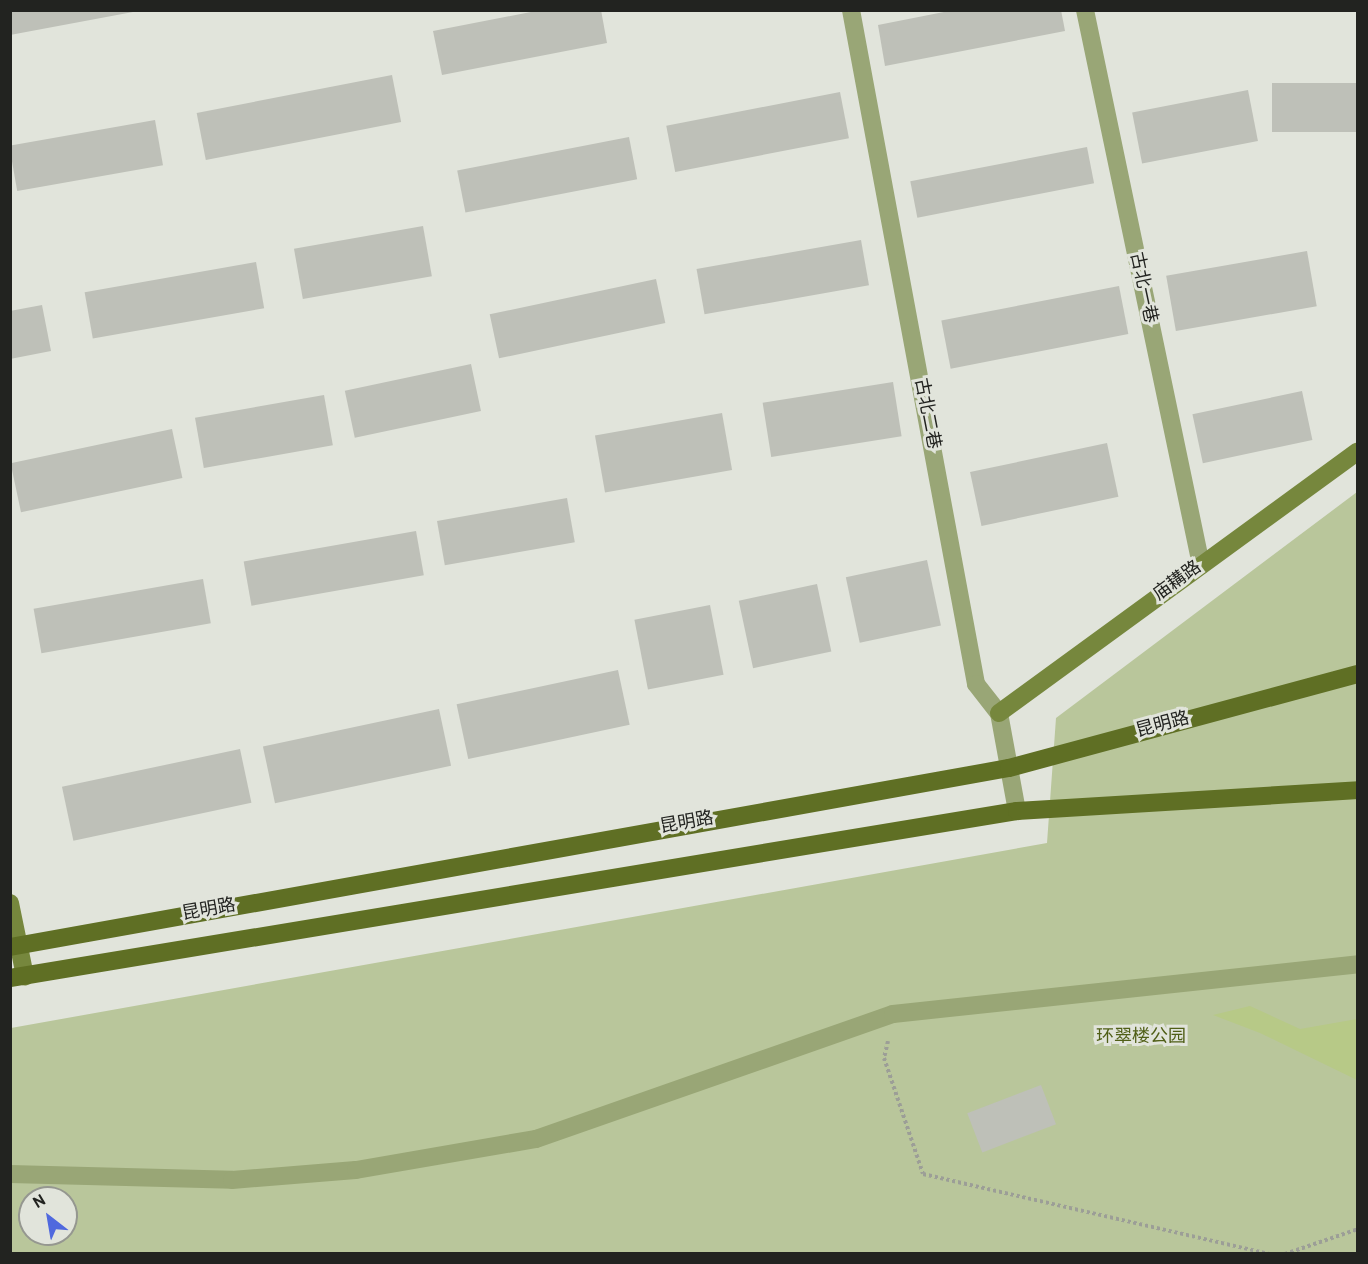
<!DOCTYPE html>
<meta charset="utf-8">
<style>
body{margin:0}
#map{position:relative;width:1368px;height:1264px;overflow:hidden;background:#e1e4db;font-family:Overpass,"Noto Sans SC",sans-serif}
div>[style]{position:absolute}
.green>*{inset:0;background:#b9c69b}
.water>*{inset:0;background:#b7c987}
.building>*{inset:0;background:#bec0b8;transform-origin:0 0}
.path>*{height:4px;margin-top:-2px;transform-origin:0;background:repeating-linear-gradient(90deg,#9c9e97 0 3px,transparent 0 6px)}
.lane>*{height:18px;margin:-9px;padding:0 9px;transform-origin:9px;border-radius:9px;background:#99a676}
.secondary>*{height:18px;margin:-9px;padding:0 9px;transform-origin:9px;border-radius:9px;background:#76873d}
.primary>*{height:18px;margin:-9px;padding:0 9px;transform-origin:9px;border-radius:9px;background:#5f6f24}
span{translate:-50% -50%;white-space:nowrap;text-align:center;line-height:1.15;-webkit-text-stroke:6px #e1e4db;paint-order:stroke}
.street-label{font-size:18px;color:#222320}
.park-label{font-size:18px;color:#505f17}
.frame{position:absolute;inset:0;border:12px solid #222320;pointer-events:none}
.north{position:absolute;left:18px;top:1186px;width:60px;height:60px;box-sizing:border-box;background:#e1e4db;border:2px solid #959790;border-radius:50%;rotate:329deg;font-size:16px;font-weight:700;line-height:24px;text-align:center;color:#222320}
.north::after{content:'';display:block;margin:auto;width:21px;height:27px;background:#5069de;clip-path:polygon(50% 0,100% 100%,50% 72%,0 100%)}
</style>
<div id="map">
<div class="green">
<i style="clip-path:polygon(evenodd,1357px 492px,1357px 1253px,11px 1254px,11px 1028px,1047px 843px,1056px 718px,1357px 492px,30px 1198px,66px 1198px,66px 1234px,30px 1234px,30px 1198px)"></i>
</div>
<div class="water">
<i style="clip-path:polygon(1250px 1006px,1300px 1029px,1357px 1019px,1357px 1080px,1260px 1033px,1213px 1015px)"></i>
</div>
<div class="building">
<i style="clip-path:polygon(10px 10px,133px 10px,133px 12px,10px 35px)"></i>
<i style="clip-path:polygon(541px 10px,601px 10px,607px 43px,442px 75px,433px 31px)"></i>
<i style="clip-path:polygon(954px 10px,1061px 10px,1065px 31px,885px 66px,878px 25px)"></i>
<i style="left:392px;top:75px;width:48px;height:199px;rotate:79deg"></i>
<i style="left:1358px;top:83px;width:49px;height:86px;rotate:90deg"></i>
<i style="left:1248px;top:90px;width:52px;height:118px;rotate:79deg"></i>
<i style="left:840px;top:92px;width:47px;height:177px;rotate:79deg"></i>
<i style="left:155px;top:120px;width:46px;height:148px;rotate:80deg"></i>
<i style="left:629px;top:137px;width:43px;height:175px;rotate:79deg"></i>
<i style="left:1087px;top:147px;width:37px;height:180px;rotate:79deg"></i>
<i style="left:423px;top:226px;width:51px;height:131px;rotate:80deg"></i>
<i style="left:861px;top:240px;width:46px;height:167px;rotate:80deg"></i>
<i style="left:1307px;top:251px;width:56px;height:143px;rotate:80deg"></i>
<i style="left:256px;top:262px;width:47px;height:174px;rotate:80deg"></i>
<i style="left:656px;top:279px;width:45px;height:170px;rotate:78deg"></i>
<i style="left:1119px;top:286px;width:49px;height:181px;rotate:79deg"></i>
<i style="clip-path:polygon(42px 305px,51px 351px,10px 359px,10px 311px)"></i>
<i style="left:471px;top:364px;width:48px;height:129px;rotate:78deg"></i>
<i style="left:893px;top:382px;width:55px;height:132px;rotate:81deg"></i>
<i style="left:1302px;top:391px;width:50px;height:112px;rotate:78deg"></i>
<i style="left:324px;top:395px;width:51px;height:131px;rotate:80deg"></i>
<i style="left:722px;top:413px;width:58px;height:129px;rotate:80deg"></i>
<i style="left:172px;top:429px;width:50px;height:165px;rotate:78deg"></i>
<i style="left:1107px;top:443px;width:55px;height:140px;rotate:78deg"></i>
<i style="left:567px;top:498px;width:45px;height:132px;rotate:80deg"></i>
<i style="left:416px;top:531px;width:45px;height:175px;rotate:80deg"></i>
<i style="left:927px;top:560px;width:67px;height:83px;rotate:78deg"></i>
<i style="left:203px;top:579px;width:45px;height:172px;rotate:80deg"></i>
<i style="left:817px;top:584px;width:69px;height:80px;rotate:78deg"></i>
<i style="left:710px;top:605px;width:71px;height:77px;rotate:79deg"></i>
<i style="left:618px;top:670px;width:56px;height:165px;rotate:78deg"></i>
<i style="left:439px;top:709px;width:58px;height:180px;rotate:78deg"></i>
<i style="left:240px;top:749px;width:55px;height:182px;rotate:78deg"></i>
<i style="left:1041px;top:1085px;width:42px;height:79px;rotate:69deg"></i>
</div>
<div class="path">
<i style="left:888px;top:1041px;width:17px;rotate:103deg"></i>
<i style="left:884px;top:1058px;width:122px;rotate:71.4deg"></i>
<i style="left:923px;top:1174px;width:355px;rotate:13deg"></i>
<i style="left:1285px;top:1254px;width:77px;rotate:-18.9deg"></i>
</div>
<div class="lane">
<i style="left:851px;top:10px;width:685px;rotate:79.49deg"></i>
<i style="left:976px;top:684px;width:37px;rotate:52deg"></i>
<i style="left:999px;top:713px;width:100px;rotate:79.6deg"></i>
<i style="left:1085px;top:10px;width:567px;rotate:78.19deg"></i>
<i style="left:10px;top:1174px;width:222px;rotate:1.5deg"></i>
<i style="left:232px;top:1180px;width:124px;rotate:-4.6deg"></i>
<i style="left:356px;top:1170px;width:183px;rotate:-9.8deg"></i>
<i style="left:536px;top:1139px;width:378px;rotate:-19.3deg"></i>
<i style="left:893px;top:1014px;width:468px;rotate:-6.1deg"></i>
</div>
<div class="secondary">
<i style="left:999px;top:713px;width:444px;rotate:-36.1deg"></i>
<i style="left:10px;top:903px;width:75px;rotate:78.4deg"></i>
</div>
<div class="primary">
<i style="left:10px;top:947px;width:1015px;rotate:-10.16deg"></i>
<i style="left:1009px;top:768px;width:361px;rotate:-15.1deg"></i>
<i style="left:10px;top:978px;width:1021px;rotate:-9.42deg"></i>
<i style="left:1017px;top:811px;width:342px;rotate:-3.5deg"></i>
</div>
<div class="street-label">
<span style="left:1142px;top:288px;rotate:78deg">古北一巷</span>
<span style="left:926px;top:414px;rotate:79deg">古北二巷</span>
<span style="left:1178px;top:582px;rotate:-36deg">庙耩路</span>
<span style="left:1163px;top:726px;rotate:-15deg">昆明路</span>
<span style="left:687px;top:824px;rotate:-10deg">昆明路</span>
<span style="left:209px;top:911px;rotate:-10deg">昆明路</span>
</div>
<div class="park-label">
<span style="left:1141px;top:1038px">环翠楼公园</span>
</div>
<div class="frame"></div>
<div class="north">N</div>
</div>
